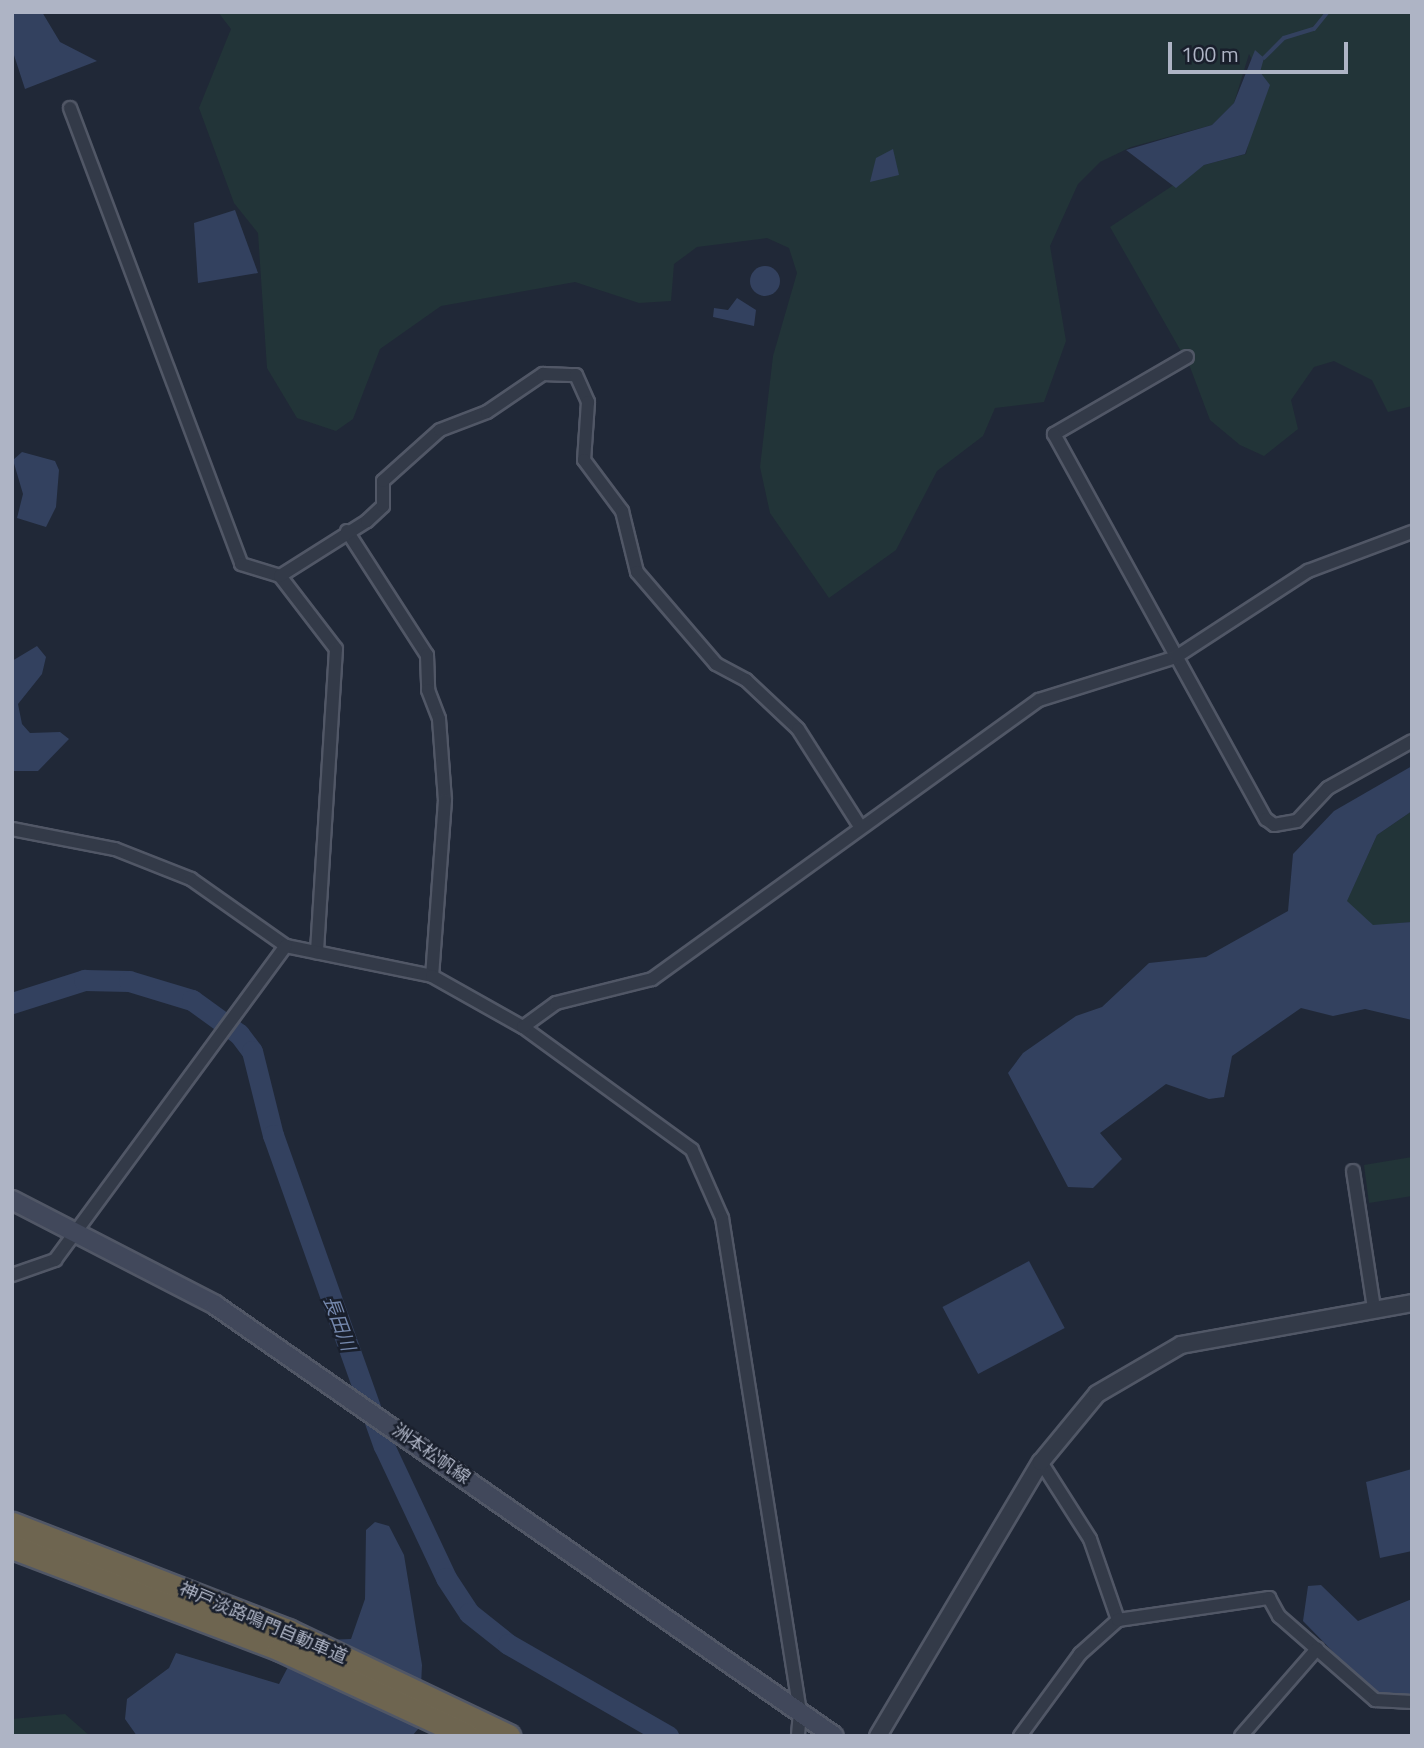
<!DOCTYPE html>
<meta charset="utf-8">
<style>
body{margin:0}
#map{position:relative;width:1424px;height:1748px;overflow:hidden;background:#202837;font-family:"Titillium Web","Noto Sans JP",sans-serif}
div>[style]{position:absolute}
.green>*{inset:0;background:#223438}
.water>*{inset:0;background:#33415f;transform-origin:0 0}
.round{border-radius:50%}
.stream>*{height:3.5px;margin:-1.75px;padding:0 1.75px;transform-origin:1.75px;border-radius:1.75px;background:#33415f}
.river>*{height:21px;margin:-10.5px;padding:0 10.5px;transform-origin:10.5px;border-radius:10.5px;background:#33415f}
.roads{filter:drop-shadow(2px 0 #515766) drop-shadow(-2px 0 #515766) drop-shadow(0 2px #515766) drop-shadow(0 -2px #515766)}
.minor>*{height:12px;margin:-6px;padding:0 6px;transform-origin:6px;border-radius:6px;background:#333a48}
.tertiary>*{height:16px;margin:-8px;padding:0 8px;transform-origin:8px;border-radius:8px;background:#333a48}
.secondary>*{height:18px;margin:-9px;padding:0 9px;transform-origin:9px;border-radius:9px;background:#41485b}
.motorway>*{height:23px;margin:-11.5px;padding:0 11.5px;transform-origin:11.5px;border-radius:11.5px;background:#6e6550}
span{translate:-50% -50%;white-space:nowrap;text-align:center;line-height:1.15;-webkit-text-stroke:5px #191f2c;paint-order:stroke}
.street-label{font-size:18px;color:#aeb4c5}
.water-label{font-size:19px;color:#7588ad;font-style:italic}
.frame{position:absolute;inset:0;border:14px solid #aeb4c5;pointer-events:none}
.scale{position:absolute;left:1168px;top:42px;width:180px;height:32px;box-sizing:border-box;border:4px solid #aeb4c5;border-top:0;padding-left:9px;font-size:21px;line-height:24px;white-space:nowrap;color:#aeb4c5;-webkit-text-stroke:5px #191f2c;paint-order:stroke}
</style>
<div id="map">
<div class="green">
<i style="clip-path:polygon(218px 12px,1412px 12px,1412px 406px,1388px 412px,1372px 380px,1334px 361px,1314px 367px,1291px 400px,1298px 429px,1264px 456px,1240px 445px,1210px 420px,1190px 367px,1110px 227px,1204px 165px,1246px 154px,1262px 79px,1249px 54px,1234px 103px,1212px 125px,1131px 147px,1100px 162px,1078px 184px,1050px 246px,1066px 341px,1044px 402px,995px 408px,983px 436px,937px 471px,896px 550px,829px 598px,770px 513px,760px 467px,773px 356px,797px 273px,789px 248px,767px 238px,697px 247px,674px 264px,671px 301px,639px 303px,575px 282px,441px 306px,380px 349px,353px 419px,336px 431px,297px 418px,267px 368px,258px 233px,234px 203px,199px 108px,231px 29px)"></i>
<i style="clip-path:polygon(1412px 811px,1412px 922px,1373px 926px,1346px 902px,1377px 835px)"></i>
<i style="clip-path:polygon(1412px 1157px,1412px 1196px,1369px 1203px,1364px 1165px)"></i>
<i style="clip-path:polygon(65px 1714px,90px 1736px,12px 1736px,12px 1719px)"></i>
</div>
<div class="water">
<i style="clip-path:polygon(12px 12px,42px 12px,60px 42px,97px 61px,25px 89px,12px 49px)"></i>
<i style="clip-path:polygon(1255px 50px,1264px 58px,1260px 72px,1270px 85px,1245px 154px,1204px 165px,1176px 188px,1126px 150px,1212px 125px,1234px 103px)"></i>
<i style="clip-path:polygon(893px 149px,899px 175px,870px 182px,876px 158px)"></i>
<i style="clip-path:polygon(235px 210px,258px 273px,198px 283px,194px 223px)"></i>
<i class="round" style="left:750px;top:266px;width:30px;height:30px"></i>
<i style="clip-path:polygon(737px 298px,756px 310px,754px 326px,713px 317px,714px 308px,728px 310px)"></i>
<i style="clip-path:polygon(22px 452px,55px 461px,59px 470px,56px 507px,46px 527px,17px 518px,23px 494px,13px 460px)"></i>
<i style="clip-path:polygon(37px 646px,46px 657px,42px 674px,18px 704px,22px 724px,30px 733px,60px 732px,69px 739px,38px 771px,12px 771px,12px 661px)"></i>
<i style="clip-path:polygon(1412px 766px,1412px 811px,1377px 835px,1347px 901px,1373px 925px,1412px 922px,1412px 1020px,1365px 1009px,1333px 1016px,1301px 1008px,1232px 1056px,1224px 1097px,1209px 1099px,1166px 1084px,1100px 1133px,1122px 1159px,1093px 1188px,1068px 1187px,1008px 1073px,1023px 1053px,1076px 1016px,1102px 1007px,1149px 963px,1206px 957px,1288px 911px,1293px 854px,1334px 811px)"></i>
<i style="left:1029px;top:1261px;width:76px;height:98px;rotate:62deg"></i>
<i style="clip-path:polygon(1412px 1469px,1412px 1551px,1380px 1558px,1366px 1482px)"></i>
<i style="clip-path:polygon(375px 1522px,389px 1526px,404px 1555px,422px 1665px,419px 1728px,412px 1736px,137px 1736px,125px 1719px,127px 1699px,169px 1668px,176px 1653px,279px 1684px,297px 1650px,324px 1640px,351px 1639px,365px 1599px,366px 1530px)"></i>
<i style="clip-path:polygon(1321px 1585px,1358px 1621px,1412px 1599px,1412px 1694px,1383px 1703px,1303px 1621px,1308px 1586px)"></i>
</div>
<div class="stream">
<i style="left:1264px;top:58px;width:28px;rotate:-45deg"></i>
<i style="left:1284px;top:38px;width:31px;rotate:-17deg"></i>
<i style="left:1314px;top:29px;width:22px;rotate:-51deg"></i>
</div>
<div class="river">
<i style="left:12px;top:1003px;width:76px;rotate:-17.7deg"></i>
<i style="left:84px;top:980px;width:45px;rotate:1.3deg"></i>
<i style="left:129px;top:981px;width:66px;rotate:16.8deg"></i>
<i style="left:192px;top:1000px;width:58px;rotate:35.9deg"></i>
<i style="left:239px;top:1034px;width:21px;rotate:53deg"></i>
<i style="left:252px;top:1051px;width:87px;rotate:76deg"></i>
<i style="left:273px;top:1135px;width:330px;rotate:70.4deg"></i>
<i style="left:384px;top:1446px;width:146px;rotate:64.8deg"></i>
<i style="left:446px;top:1578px;width:42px;rotate:56.7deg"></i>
<i style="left:469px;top:1613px;width:50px;rotate:38.5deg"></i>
<i style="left:508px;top:1644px;width:185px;rotate:29.9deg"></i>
</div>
<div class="roads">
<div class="minor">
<i style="left:70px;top:108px;width:487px;rotate:69.4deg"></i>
<i style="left:241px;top:564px;width:41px;rotate:17.1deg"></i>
<i style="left:280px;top:576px;width:92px;rotate:52.5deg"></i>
<i style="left:336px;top:649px;width:304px;rotate:93.6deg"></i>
<i style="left:1187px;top:357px;width:154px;rotate:149.9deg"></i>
<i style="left:1054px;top:434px;width:440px;rotate:61.2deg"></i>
<i style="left:1266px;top:819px;width:10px;rotate:37deg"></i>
<i style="left:1274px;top:825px;width:23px;rotate:-10deg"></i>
<i style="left:1297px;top:821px;width:45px;rotate:-46.8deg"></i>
<i style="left:1328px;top:788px;width:96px;rotate:-29.2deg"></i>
<i style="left:347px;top:531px;width:148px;rotate:57.2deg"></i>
<i style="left:427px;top:655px;width:35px;rotate:88deg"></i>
<i style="left:428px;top:690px;width:31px;rotate:69deg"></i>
<i style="left:439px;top:719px;width:81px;rotate:85.8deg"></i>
<i style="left:445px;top:800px;width:176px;rotate:94.2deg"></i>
<i style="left:280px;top:576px;width:103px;rotate:-32.3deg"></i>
<i style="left:367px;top:521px;width:22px;rotate:-43deg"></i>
<i style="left:383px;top:506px;width:25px;rotate:-90deg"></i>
<i style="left:383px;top:481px;width:76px;rotate:-41.8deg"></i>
<i style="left:440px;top:430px;width:50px;rotate:-21deg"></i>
<i style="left:487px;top:412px;width:68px;rotate:-34.2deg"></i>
<i style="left:543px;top:374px;width:33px;rotate:2deg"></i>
<i style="left:576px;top:375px;width:30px;rotate:66deg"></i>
<i style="left:588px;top:402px;width:58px;rotate:93.9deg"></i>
<i style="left:584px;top:460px;width:64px;rotate:53.3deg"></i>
<i style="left:622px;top:511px;width:63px;rotate:76.2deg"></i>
<i style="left:637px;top:572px;width:121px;rotate:49.3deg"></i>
<i style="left:716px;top:664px;width:34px;rotate:28deg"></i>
<i style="left:746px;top:680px;width:71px;rotate:43.3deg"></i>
<i style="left:798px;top:729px;width:117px;rotate:57.5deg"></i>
<i style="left:12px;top:829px;width:105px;rotate:11deg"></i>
<i style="left:115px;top:849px;width:82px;rotate:21.5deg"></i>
<i style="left:191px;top:879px;width:116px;rotate:35.2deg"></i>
<i style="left:286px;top:946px;width:149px;rotate:11.6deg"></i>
<i style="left:432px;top:976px;width:104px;rotate:29.3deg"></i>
<i style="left:523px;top:1027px;width:209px;rotate:36deg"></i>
<i style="left:692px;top:1150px;width:74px;rotate:66.2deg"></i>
<i style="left:722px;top:1218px;width:500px;rotate:81.03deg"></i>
<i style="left:800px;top:1712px;width:24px;rotate:95deg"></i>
<i style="left:523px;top:1027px;width:41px;rotate:-36deg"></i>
<i style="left:556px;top:1003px;width:99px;rotate:-14deg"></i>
<i style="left:652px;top:979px;width:477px;rotate:-35.8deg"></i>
<i style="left:1039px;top:700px;width:144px;rotate:-17.4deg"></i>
<i style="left:1176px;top:657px;width:158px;rotate:-33.1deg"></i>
<i style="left:1308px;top:571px;width:111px;rotate:-20.6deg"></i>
<i style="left:1353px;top:1171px;width:140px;rotate:81.3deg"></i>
<i style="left:12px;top:1275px;width:46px;rotate:-19.2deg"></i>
<i style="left:55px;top:1260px;width:390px;rotate:-53.7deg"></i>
<i style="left:1041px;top:1462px;width:91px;rotate:57.5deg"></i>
<i style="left:1090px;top:1539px;width:86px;rotate:70.9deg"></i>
<i style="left:1020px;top:1736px;width:102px;rotate:-53.8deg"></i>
<i style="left:1080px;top:1654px;width:51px;rotate:-41.8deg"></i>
<i style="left:1118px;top:1620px;width:153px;rotate:-8.3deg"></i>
<i style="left:1269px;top:1598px;width:21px;rotate:61deg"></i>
<i style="left:1279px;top:1616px;width:128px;rotate:41.2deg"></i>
<i style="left:1375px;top:1700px;width:37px;rotate:3deg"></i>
<i style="left:1241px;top:1736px;width:116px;rotate:-48.9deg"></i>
</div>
<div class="tertiary">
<i style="left:878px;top:1736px;width:319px;rotate:-59.3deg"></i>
<i style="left:1041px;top:1462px;width:88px;rotate:-50.5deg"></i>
<i style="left:1097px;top:1394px;width:97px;rotate:-30.3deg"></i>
<i style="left:1181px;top:1345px;width:235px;rotate:-10.3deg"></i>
</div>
<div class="secondary">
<i style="left:12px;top:1200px;width:229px;rotate:27.3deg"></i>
<i style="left:215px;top:1305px;width:754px;rotate:34.85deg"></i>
</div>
<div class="motorway">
<i style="left:12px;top:1524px;width:296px;rotate:21.2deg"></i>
<i style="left:288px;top:1631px;width:244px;rotate:25.5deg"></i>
<i style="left:12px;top:1547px;width:287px;rotate:20.8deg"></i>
<i style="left:280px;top:1649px;width:206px;rotate:24.9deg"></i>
</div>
</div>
<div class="street-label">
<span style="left:431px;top:1454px;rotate:35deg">洲本松帆線</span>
<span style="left:263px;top:1623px;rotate:23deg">神戸淡路鳴門自動車道</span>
</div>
<div class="water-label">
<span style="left:340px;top:1323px;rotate:70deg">長田川</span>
</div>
<div class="frame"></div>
<div class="scale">100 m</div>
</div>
